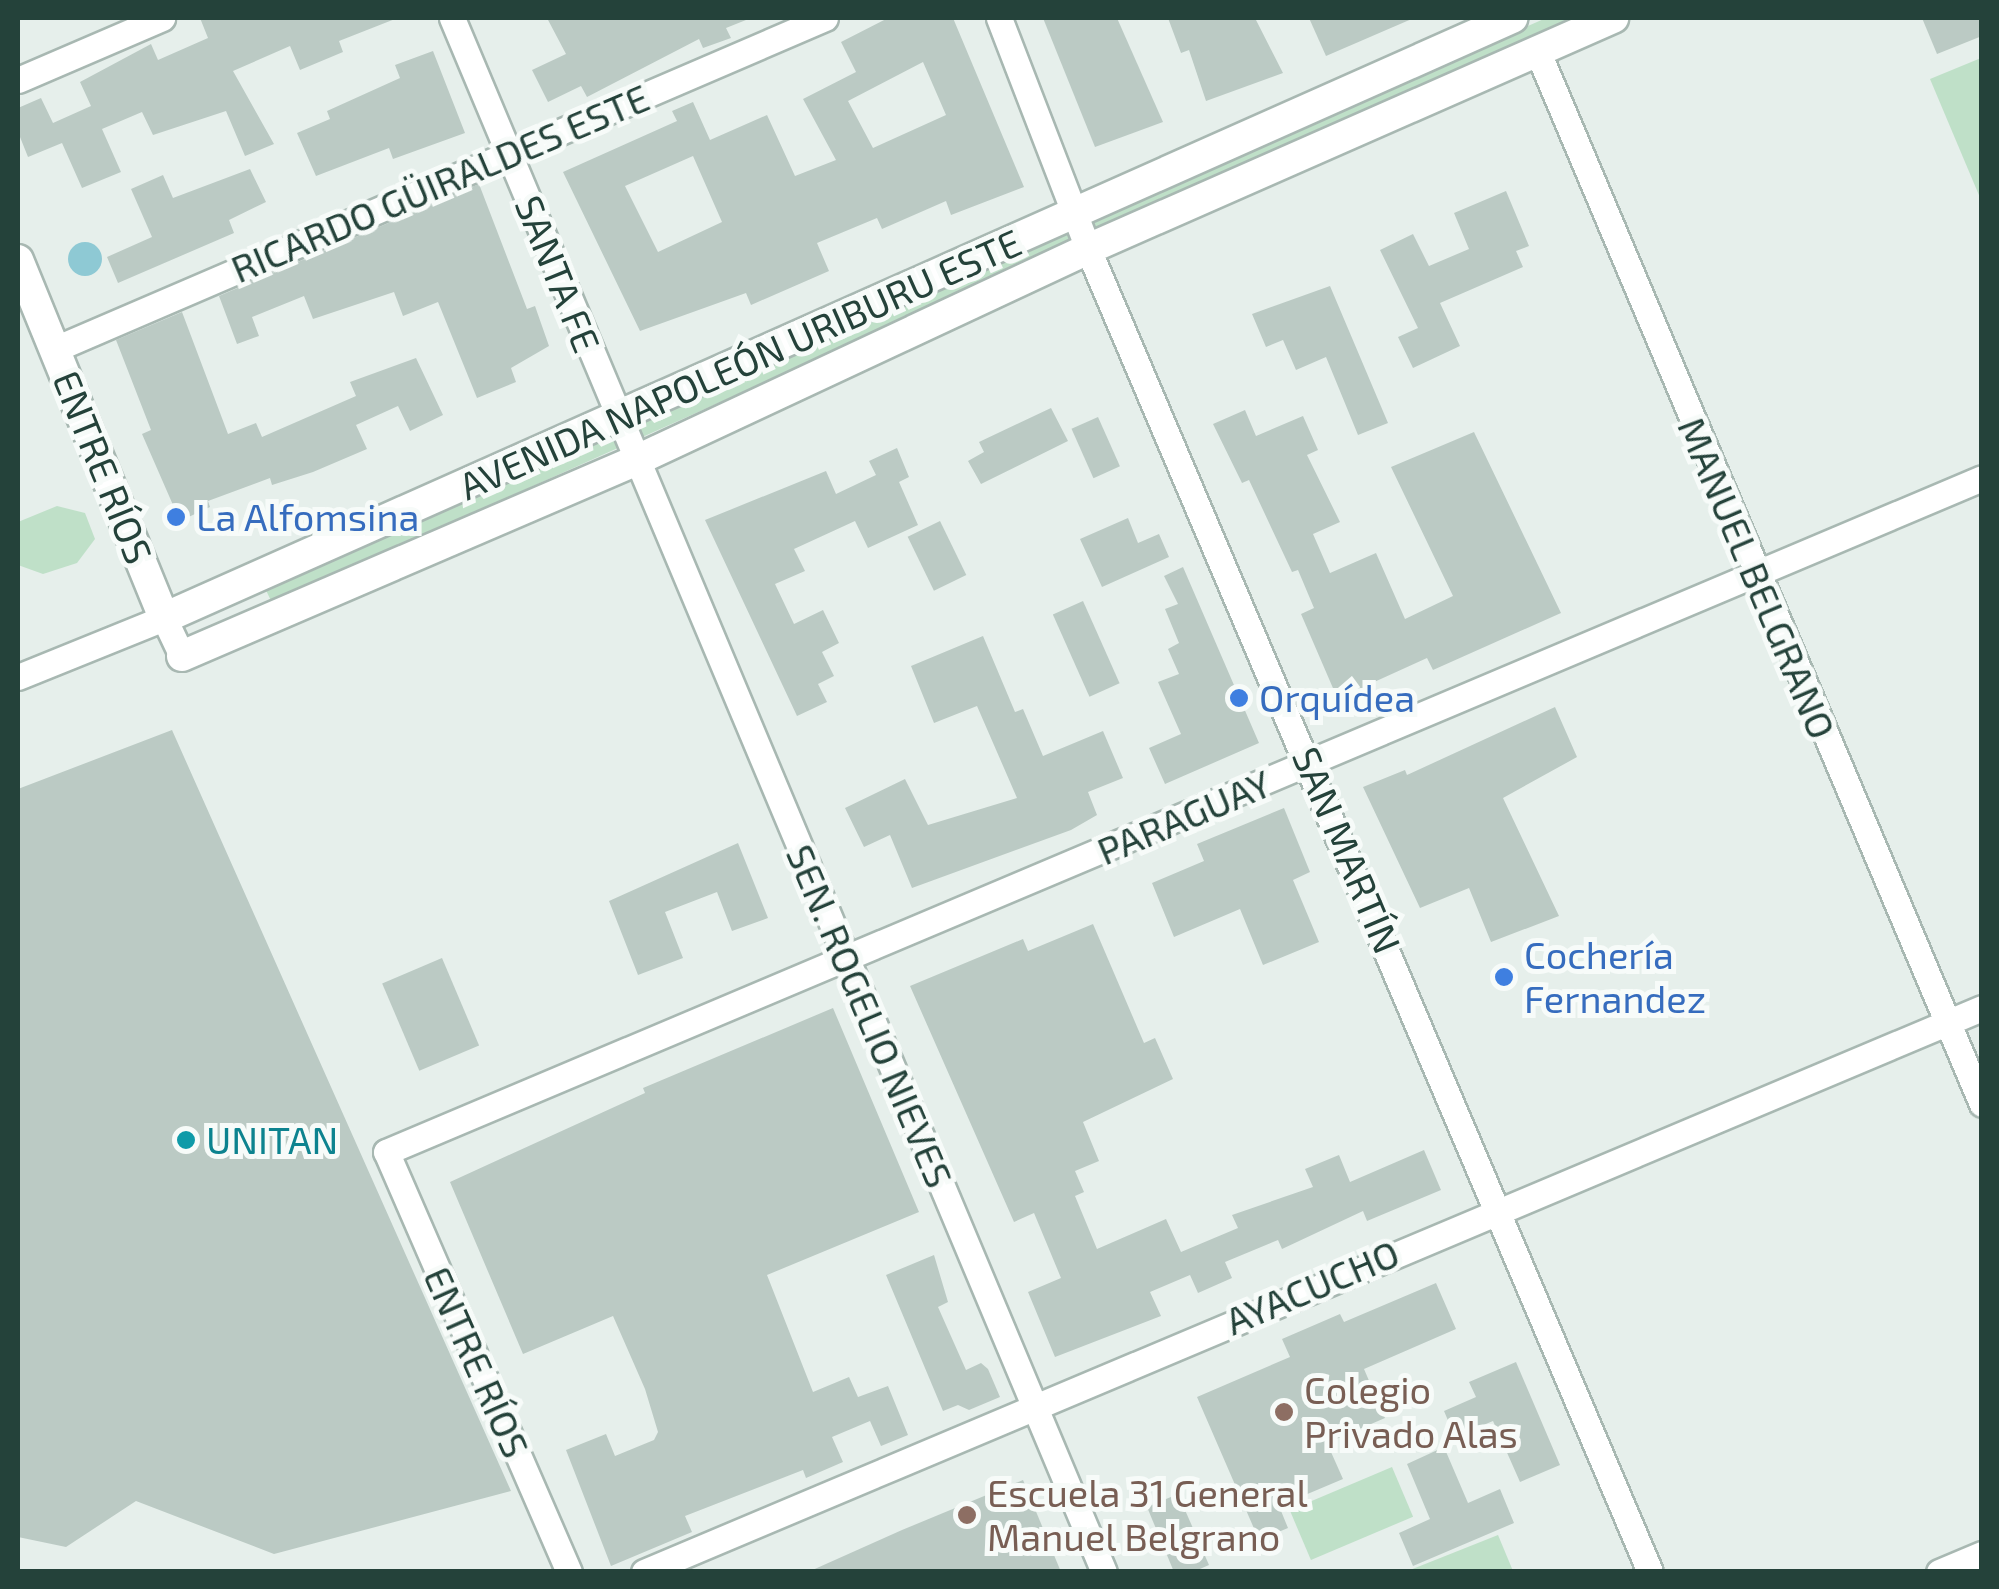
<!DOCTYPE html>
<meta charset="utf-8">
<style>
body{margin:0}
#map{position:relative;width:1999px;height:1589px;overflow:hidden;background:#e6efeb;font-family:"Exo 2",sans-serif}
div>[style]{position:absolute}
.green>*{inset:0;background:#bfe0c8;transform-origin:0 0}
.water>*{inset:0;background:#8ec9d4}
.round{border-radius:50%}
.building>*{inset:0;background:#bbcac4;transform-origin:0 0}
.roads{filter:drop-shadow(2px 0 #a8b8b2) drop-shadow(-2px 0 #a8b8b2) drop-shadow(0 2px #a8b8b2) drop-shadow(0 -2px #a8b8b2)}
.minor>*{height:25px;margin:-12.5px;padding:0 12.5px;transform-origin:12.5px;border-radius:12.5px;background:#fff}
.secondary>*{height:30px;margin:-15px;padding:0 15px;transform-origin:15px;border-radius:15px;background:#fff}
.dots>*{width:28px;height:28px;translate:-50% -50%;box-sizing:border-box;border:5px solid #f7fbf9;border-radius:50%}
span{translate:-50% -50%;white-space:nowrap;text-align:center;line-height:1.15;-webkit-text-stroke:10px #f7fbf9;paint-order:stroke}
.street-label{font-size:38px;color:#24423a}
.shop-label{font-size:38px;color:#366cbe}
.left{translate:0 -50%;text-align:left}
.culture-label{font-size:38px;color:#0d838f}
.education-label{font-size:38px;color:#785e54}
.frame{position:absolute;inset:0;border:20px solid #24423a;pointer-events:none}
</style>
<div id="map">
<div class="green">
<i style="clip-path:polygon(1546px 18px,1578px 18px,272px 603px,265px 588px)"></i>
<i style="clip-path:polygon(1981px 58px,1981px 200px,1930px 79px)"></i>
<i style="clip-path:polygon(57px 506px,85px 513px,95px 539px,77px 563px,43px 574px,18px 565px,18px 522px)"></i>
<i style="left:1392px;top:1467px;width:54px;height:111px;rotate:67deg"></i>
<i style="clip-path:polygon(1498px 1535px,1513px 1571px,1410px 1570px)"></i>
</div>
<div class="water">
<i class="round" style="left:68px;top:242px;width:34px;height:34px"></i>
</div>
<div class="building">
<i style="clip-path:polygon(200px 18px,395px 19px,339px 41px,343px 52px,300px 70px,290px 46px,233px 71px,274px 144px,245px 156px,226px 111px,153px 135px,142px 112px,102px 129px,121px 172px,82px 188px,62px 143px,28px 157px,18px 132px,18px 108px,41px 98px,53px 123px,91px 106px,80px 82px,151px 44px,158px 60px,208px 38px)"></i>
<i style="clip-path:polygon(547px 18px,751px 18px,726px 28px,731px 38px,703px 48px,699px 39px,587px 97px,581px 86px,548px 102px,532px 70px,566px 54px)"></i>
<i style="clip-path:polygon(evenodd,888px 18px,953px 18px,1024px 187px,951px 215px,946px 201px,882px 229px,877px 218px,817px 243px,829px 271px,751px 305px,746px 293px,640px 331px,563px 172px,677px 121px,672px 111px,693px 102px,710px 140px,767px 115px,795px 176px,836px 160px,803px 99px,856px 72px,841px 42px,888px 18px,923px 62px,946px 115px,873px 148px,848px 101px,923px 62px,888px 18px,693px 156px,722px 222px,658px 252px,625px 186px,693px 156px)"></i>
<i style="clip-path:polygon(1043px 18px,1117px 18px,1163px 122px,1095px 147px)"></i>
<i style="clip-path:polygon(1168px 18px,1255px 18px,1283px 73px,1206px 101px,1189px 50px,1181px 53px)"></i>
<i style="clip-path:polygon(1309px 18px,1414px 18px,1326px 56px)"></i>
<i style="clip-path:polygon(1922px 18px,1982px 18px,1982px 36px,1937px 54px)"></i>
<i style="clip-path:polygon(433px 51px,465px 133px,393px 159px,389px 148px,316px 176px,297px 133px,330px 119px,327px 111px,400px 78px,395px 65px)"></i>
<i style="clip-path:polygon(250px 169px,266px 202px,229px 220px,234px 233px,118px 283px,107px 257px,152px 237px,131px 189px,163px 175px,173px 198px)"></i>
<i style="clip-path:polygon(479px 184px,527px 309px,535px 306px,549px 346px,511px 368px,516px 382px,477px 398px,438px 302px,403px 316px,394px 292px,313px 319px,304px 296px,252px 317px,259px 336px,237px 344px,219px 296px)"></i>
<i style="clip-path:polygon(1506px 191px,1529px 246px,1516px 251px,1523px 267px,1440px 303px,1460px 346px,1413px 368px,1398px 337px,1418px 328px,1380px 250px,1413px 234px,1429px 266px,1469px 249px,1454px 213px)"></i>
<i style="clip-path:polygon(1330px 286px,1388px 423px,1358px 435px,1326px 357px,1296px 370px,1283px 340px,1266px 347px,1252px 314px)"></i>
<i style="clip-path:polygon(182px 312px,228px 434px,256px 423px,262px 437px,356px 396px,350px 382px,416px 358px,443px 415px,410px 431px,398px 406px,356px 425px,367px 449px,313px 472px,272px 485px,270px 478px,208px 501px,210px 507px,180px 521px,142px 434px,151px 430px,116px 340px)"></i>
<i style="clip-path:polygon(1051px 408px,1068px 441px,981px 484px,968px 461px,984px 452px,979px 442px)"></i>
<i style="clip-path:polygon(1245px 410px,1256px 436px,1303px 416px,1318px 450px,1307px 455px,1340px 522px,1313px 534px,1330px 573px,1376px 553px,1405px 619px,1453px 596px,1391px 467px,1474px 432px,1561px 613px,1433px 670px,1427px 658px,1372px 683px,1376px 693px,1342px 709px,1301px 614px,1314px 608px,1298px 570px,1292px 572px,1249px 480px,1242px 483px,1213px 424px)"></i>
<i style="left:1098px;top:417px;width:54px;height:29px;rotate:66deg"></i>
<i style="clip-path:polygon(897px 448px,909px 477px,899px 482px,918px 525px,868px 548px,855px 521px,794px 549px,805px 571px,775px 584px,794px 624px,823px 610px,839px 643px,822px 652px,834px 676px,818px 684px,827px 702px,797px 716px,705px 520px,826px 471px,836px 494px,876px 475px,869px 461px)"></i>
<i style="clip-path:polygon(1128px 518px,1138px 543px,1159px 534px,1169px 557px,1102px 587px,1080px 539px)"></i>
<i style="left:940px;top:521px;width:60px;height:36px;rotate:64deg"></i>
<i style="clip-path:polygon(1183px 567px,1259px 743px,1165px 784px,1149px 748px,1181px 734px,1158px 682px,1179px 674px,1168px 649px,1179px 643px,1165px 609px,1178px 604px,1164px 576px)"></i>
<i style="left:1083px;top:601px;width:90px;height:33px;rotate:66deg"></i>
<i style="clip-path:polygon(983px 636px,1015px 712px,1023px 709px,1043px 756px,1103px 731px,1123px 778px,1088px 792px,1097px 815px,1071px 830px,912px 888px,890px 835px,864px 847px,845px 808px,905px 779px,928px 825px,1017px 798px,977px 706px,934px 723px,911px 666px)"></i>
<i style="clip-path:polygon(1555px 707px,1577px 757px,1503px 798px,1559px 916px,1491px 942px,1469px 888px,1420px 908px,1363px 787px,1405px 770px,1407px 775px)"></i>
<i style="clip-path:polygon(172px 730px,511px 1491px,274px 1554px,136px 1501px,66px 1547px,18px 1537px,18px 789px)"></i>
<i style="clip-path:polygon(1284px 808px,1310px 872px,1293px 880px,1319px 942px,1263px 965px,1240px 909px,1174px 937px,1152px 883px,1204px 861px,1197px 844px)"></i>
<i style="clip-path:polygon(738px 843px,768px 918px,732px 931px,717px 892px,665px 912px,683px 958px,638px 975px,609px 901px)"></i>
<i style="clip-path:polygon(1093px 924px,1144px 1043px,1155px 1038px,1173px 1079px,1083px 1122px,1099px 1161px,1075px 1171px,1084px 1192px,1075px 1196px,1097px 1249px,1166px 1219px,1181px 1252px,1238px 1228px,1232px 1215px,1313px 1187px,1305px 1169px,1339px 1155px,1350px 1182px,1424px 1150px,1441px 1190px,1367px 1221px,1363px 1211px,1282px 1249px,1278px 1240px,1225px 1262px,1232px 1278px,1198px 1293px,1190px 1275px,1150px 1292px,1161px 1316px,1055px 1357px,1028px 1292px,1061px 1278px,1034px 1213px,1014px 1222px,910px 986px,1023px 939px,1028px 951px)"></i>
<i style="left:442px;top:958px;width:95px;height:65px;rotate:67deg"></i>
<i style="clip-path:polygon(833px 1008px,919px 1212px,767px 1275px,813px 1392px,849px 1377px,858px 1397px,888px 1386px,908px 1435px,881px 1446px,870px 1421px,832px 1437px,843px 1462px,806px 1478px,803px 1470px,685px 1516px,692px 1532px,611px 1566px,566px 1450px,606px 1434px,615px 1456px,654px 1440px,658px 1432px,645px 1389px,613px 1316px,523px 1354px,450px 1182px,645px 1093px,643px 1088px)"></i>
<i style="clip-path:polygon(934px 1255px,948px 1302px,938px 1307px,966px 1370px,981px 1363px,988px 1369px,1000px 1397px,969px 1410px,958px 1405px,943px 1411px,886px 1275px)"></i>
<i style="clip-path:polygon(1436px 1283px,1456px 1329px,1364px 1369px,1385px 1418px,1327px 1443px,1343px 1479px,1279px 1506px,1288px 1528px,1259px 1540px,1197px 1397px,1290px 1357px,1282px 1339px,1340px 1314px,1344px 1322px)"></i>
<i style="clip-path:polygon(1516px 1362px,1560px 1465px,1520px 1482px,1493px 1421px,1455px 1437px,1444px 1411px,1476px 1397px,1469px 1382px)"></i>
<i style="clip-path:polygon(1444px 1447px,1468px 1503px,1500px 1489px,1514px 1523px,1413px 1566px,1399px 1533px,1430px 1519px,1407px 1464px)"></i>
<i style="clip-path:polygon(1023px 1480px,1061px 1572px,808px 1572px,902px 1530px)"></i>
<i style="clip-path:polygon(1178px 1494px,1209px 1565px,1193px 1572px,1174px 1572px,1147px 1507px)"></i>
</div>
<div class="roads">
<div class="minor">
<i style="left:452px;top:18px;width:1685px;rotate:67.24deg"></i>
<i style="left:999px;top:18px;width:248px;rotate:68.9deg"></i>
<i style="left:1088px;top:249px;width:1437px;rotate:66.98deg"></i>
<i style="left:1537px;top:50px;width:1144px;rotate:67.11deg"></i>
<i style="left:18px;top:80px;width:157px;rotate:-23.3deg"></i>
<i style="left:55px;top:349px;width:838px;rotate:-23.26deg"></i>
<i style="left:18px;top:677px;width:157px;rotate:-22deg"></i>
<i style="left:164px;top:618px;width:42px;rotate:64.7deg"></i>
<i style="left:569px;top:1572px;width:458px;rotate:-113.5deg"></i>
<i style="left:386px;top:1152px;width:1732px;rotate:-22.89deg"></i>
<i style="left:644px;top:1572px;width:1452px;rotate:-22.86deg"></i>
<i style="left:1939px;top:1572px;width:47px;rotate:-22.7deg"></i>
</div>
<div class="secondary">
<i style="left:18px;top:260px;width:387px;rotate:67.8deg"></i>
<i style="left:164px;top:618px;width:1476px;rotate:-23.99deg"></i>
<i style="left:182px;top:656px;width:493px;rotate:-23.3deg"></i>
<i style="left:635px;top:461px;width:500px;rotate:-25.08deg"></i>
<i style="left:1088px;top:249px;width:574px;rotate:-23.75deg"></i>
</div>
</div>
<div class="dots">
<i style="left:176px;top:517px;background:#3f7fe0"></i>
<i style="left:1239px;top:698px;background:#3f7fe0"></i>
<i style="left:1504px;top:977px;background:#3f7fe0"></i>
<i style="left:186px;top:1140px;background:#0f9aa8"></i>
<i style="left:1284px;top:1412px;background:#8d6e63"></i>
<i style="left:967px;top:1515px;background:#8d6e63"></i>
</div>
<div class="street-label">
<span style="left:440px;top:183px;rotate:-23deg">RICARDO GÜIRALDES ESTE</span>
<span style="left:558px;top:274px;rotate:68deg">SANTA FE</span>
<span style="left:740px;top:364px;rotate:-24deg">AVENIDA NAPOLEÓN URIBURU ESTE</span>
<span style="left:103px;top:467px;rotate:68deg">ENTRE RÍOS</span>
<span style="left:1757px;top:578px;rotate:67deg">MANUEL BELGRANO</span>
<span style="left:1184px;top:817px;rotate:-23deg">PARAGUAY</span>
<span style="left:1347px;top:850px;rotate:67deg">SAN MARTÍN</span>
<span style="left:870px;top:1016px;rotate:67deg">SEN. ROGELIO NIEVES</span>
<span style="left:1312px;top:1287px;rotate:-23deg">AYACUCHO</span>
<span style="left:477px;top:1362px;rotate:66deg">ENTRE RÍOS</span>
</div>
<div class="shop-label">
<span class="left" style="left:196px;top:517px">La Alfomsina</span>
<span class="left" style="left:1259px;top:698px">Orquídea</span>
<span class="left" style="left:1524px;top:977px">Cochería<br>Fernandez</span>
</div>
<div class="culture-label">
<span class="left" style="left:206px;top:1140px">UNITAN</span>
</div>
<div class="education-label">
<span class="left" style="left:1304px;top:1412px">Colegio<br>Privado Alas</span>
<span class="left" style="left:987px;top:1515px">Escuela 31 General<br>Manuel Belgrano</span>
</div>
<div class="frame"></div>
</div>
